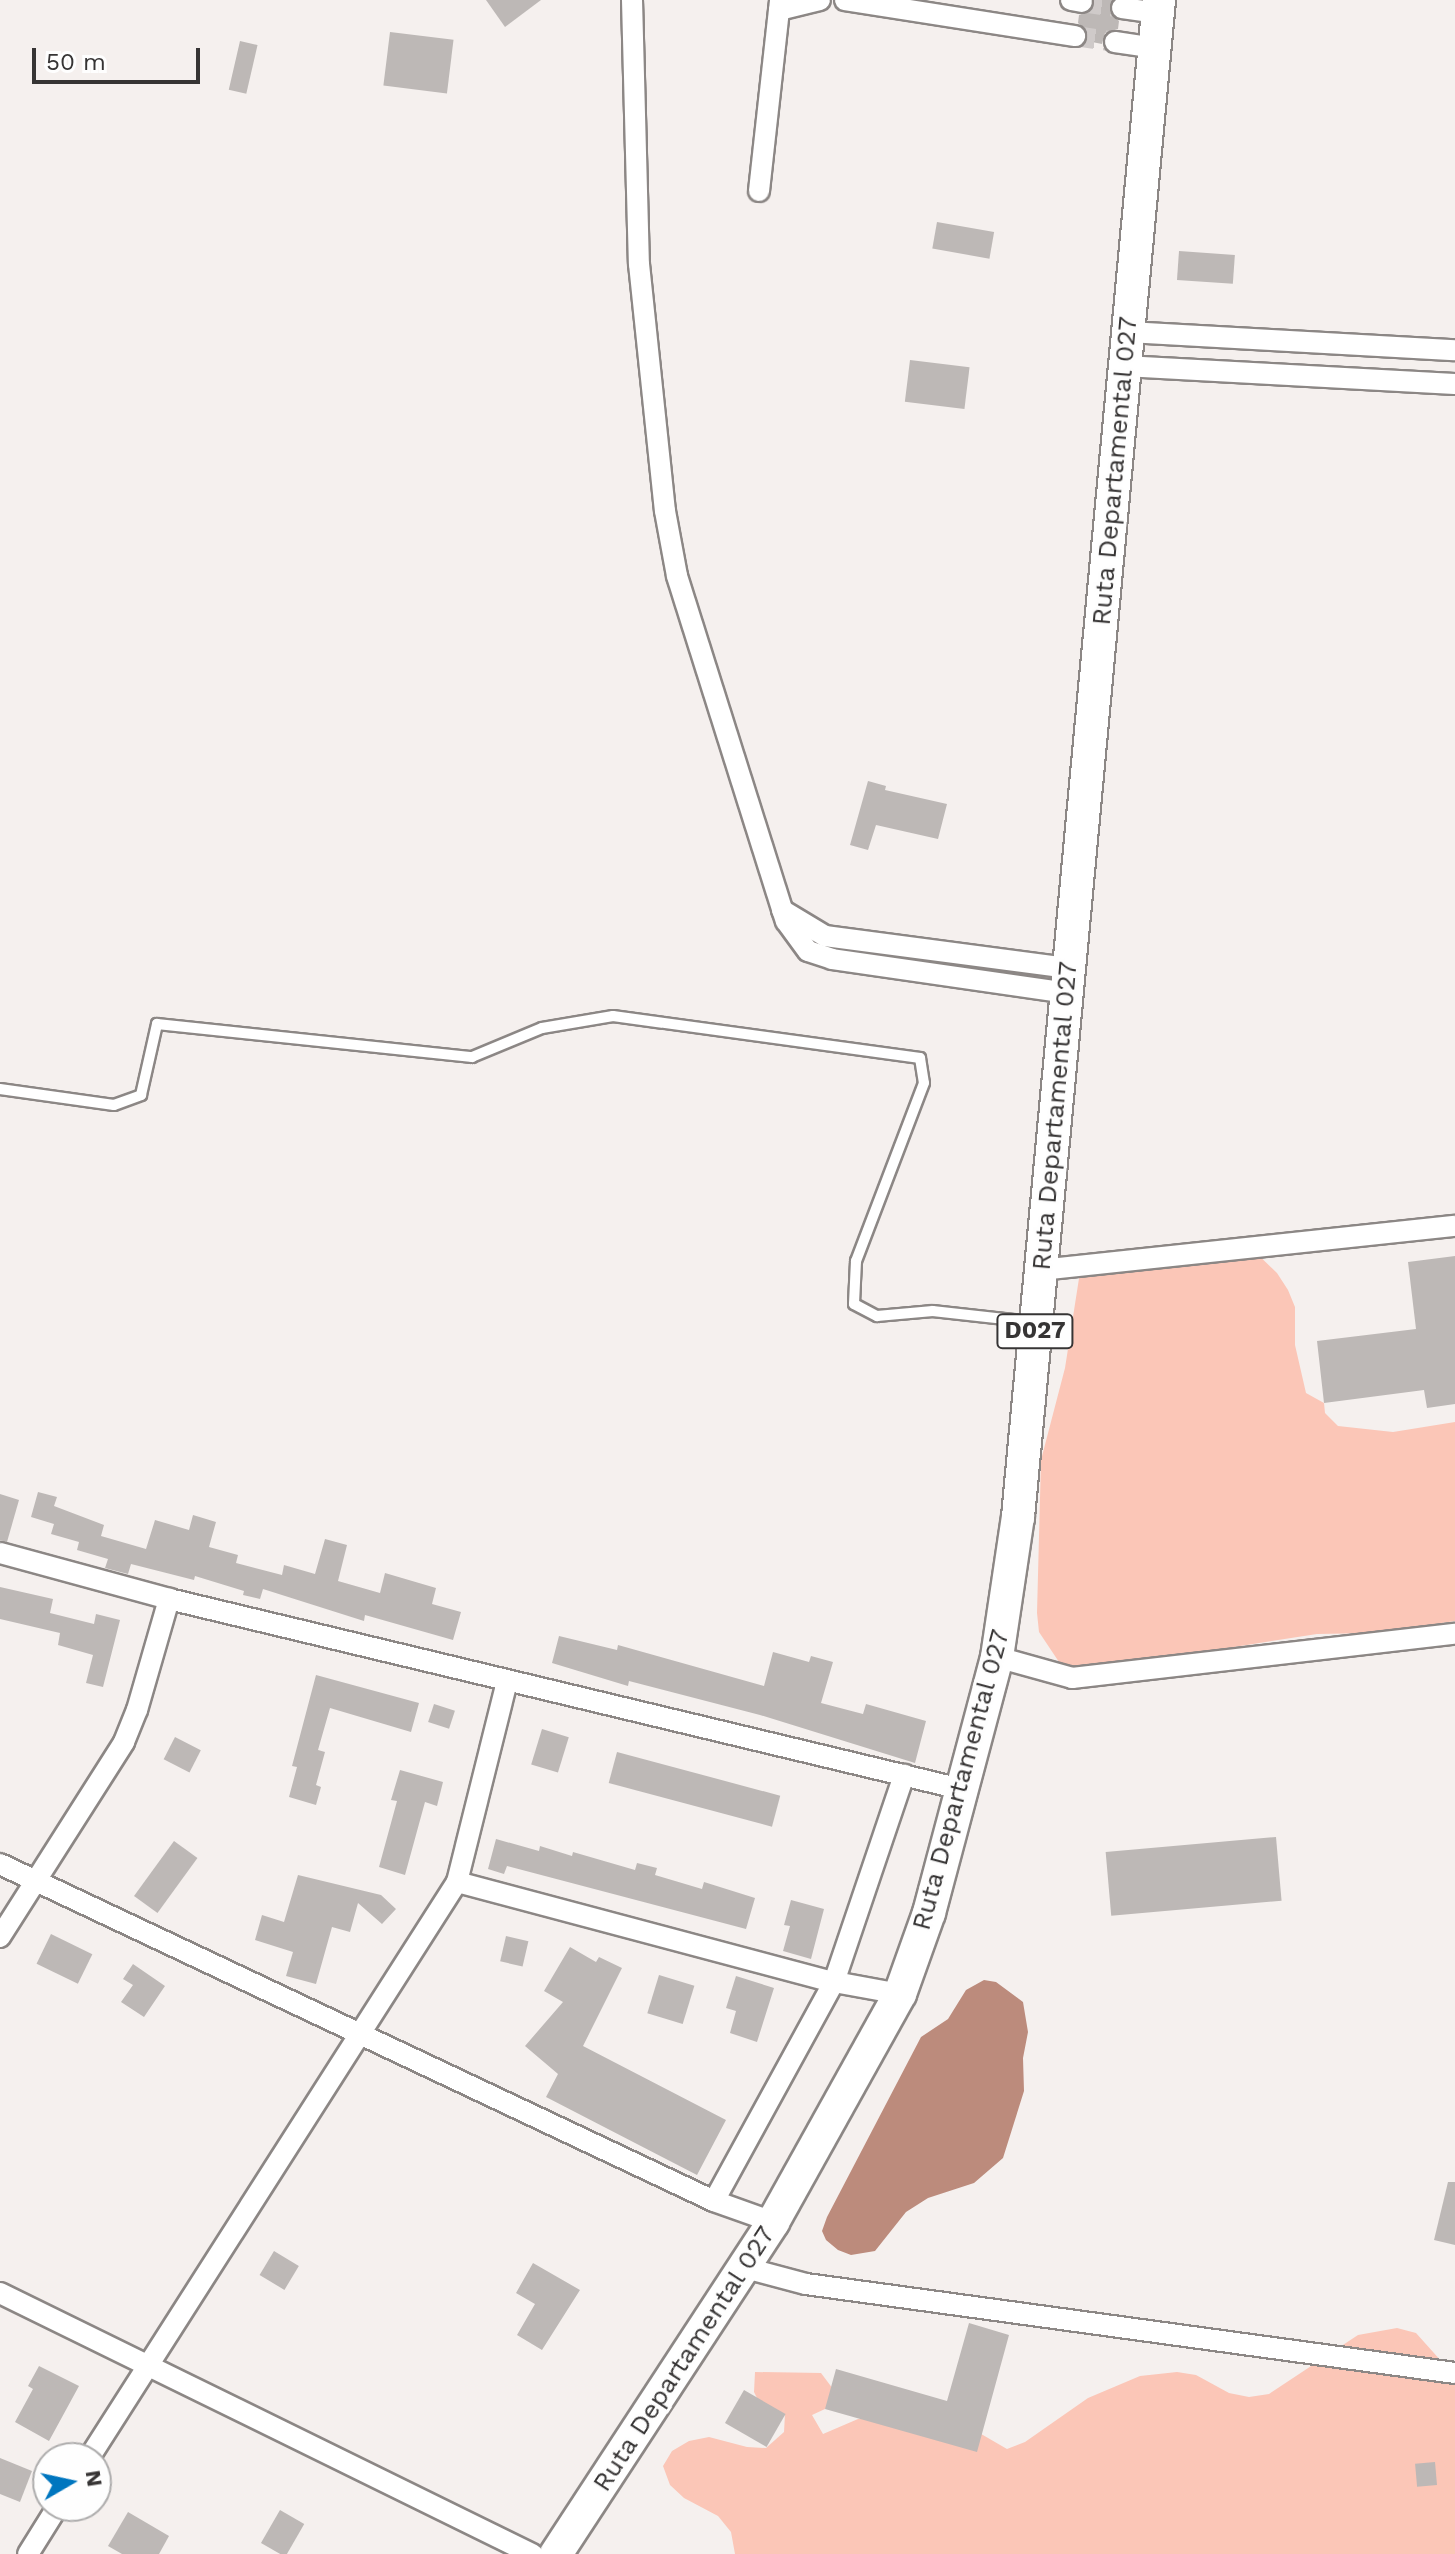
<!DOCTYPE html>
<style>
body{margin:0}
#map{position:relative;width:1455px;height:2554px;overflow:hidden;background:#f5f0ee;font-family:"Work Sans",sans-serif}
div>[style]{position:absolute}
.green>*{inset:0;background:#fbc6b7}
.water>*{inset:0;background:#bc8b7c}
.building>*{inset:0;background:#bdb8b6;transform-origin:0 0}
.street-tunnel>*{height:20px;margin-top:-10px;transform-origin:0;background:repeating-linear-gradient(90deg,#cfcac9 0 20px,transparent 0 30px)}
.roads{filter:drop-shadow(2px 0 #8c8785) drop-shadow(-2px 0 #8c8785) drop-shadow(0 2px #8c8785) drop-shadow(0 -2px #8c8785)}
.lane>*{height:10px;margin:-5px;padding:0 5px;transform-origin:5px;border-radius:5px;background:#fff}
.street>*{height:20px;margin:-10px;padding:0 10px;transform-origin:10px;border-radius:10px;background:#fff}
.primary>*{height:32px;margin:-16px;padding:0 16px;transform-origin:16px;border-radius:16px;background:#fff}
span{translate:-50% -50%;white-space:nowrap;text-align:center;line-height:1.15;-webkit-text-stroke:6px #fefefe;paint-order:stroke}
.shield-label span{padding:2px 6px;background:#fefefe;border:2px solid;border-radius:6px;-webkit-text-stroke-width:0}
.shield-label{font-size:24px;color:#363434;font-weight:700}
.street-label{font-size:26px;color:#363434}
.north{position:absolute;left:32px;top:2442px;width:80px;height:80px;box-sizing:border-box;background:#fefefe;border:2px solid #aeadad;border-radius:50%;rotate:81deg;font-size:22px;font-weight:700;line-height:32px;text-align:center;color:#363434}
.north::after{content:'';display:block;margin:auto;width:28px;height:36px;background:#0076bf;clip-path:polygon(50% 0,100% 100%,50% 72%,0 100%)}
.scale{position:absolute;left:32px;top:48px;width:168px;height:36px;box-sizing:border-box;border:4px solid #363434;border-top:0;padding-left:10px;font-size:24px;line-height:28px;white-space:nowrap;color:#363434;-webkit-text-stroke:6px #fefefe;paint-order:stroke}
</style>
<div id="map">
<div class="green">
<i style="clip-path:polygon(1230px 1240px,1248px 1245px,1277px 1273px,1288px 1290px,1295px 1307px,1295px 1345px,1306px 1393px,1324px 1403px,1325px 1413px,1338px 1426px,1393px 1432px,1455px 1422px,1455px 1621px,1376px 1633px,1317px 1634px,1215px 1650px,1155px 1666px,1078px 1670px,1061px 1665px,1039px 1632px,1037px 1613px,1041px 1460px,1065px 1368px,1080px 1272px,1130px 1252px)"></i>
<i style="clip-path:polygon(1397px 2328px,1416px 2333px,1442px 2362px,1455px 2371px,1455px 2554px,735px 2554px,731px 2532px,718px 2516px,684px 2498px,670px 2485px,663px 2466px,672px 2451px,689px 2441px,709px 2437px,747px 2447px,766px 2448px,784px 2432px,785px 2414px,762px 2408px,754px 2392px,755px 2372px,821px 2373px,836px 2393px,825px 2409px,812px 2415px,823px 2434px,858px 2419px,918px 2414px,957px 2420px,1007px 2449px,1025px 2442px,1088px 2398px,1140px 2376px,1177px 2372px,1196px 2375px,1229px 2393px,1249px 2397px,1269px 2394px,1358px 2335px)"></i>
</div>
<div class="water">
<i style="clip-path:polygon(984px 1980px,996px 1982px,1023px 2002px,1028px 2032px,1023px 2058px,1024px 2091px,1003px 2158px,974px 2183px,928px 2198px,906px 2212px,875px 2251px,851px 2255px,838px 2250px,826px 2240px,822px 2231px,827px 2217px,921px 2037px,948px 2019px,966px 1990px)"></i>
</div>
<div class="building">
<i style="clip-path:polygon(486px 0,541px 0,505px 27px)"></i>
<i style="clip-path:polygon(1095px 0,1112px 0,1110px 12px,1119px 21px,1118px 29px,1105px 33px,1102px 44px,1087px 41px,1087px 31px,1078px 23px,1079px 15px,1092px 10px)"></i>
<i style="left:390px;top:32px;width:64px;height:54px;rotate:7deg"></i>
<i style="left:240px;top:41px;width:18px;height:50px;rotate:13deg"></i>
<i style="left:937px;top:222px;width:58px;height:27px;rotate:10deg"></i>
<i style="left:1179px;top:251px;width:56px;height:29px;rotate:4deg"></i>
<i style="left:910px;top:360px;width:60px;height:42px;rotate:7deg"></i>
<i style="clip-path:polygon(868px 781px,886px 786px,885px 790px,947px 804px,938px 839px,876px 825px,868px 850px,850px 845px)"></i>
<i style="clip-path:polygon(1455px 1256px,1455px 1404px,1427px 1408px,1424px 1390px,1324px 1403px,1317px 1341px,1416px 1329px,1408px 1262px)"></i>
<i style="clip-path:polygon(38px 1492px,57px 1497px,54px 1506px,104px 1525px,101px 1536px,146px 1549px,155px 1520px,189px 1530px,193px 1515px,216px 1522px,209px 1547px,238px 1555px,236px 1563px,282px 1575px,284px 1565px,315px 1574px,325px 1539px,347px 1545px,338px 1581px,380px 1593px,385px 1573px,436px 1588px,432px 1604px,461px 1612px,453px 1640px,365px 1615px,364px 1621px,263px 1589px,260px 1599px,243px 1595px,244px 1591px,195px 1576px,194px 1580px,131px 1564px,128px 1574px,105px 1568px,108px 1559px,77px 1550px,79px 1542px,51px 1534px,54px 1524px,31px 1517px)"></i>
<i style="clip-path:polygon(0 1494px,19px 1500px,7px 1542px,0 1540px)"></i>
<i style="clip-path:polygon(0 1587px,53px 1599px,50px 1613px,94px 1624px,96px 1614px,120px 1620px,103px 1687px,86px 1683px,93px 1655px,58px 1645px,60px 1633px,0 1619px)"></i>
<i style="clip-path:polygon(559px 1636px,617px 1650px,618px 1645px,764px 1686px,773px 1652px,809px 1662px,811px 1656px,833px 1662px,821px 1703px,863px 1714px,866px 1704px,926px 1721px,915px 1763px,760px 1715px,629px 1681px,628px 1686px,552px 1663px)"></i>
<i style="clip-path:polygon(316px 1675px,419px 1703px,411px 1732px,330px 1708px,318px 1750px,325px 1752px,316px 1785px,321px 1787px,316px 1805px,289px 1797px,297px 1767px,292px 1766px)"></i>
<i style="left:434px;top:1704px;width:22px;height:19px;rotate:18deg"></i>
<i style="left:542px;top:1729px;width:28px;height:37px;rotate:17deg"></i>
<i style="left:175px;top:1737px;width:29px;height:25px;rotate:27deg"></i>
<i style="left:617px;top:1752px;width:169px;height:32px;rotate:15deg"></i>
<i style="clip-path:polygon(400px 1770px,443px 1782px,437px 1806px,425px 1802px,405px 1875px,379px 1867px,397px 1801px,391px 1800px)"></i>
<i style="left:1276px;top:1837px;width:64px;height:171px;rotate:85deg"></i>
<i style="clip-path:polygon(496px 1839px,539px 1851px,540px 1846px,572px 1856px,573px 1852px,635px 1870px,637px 1863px,657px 1868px,655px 1875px,702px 1889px,704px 1882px,755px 1898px,746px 1929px,507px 1866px,504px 1874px,488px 1869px)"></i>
<i style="left:174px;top:1841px;width:29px;height:68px;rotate:36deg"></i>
<i style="clip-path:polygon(298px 1875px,381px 1895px,396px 1909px,382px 1924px,358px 1903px,350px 1932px,332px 1927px,316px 1984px,286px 1976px,293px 1952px,255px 1940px,262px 1915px,284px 1922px)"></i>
<i style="clip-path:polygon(791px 1900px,824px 1909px,811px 1959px,783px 1951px,790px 1926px,784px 1925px)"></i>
<i style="left:51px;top:1934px;width:46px;height:33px;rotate:26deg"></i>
<i style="left:506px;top:1936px;width:23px;height:26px;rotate:13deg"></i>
<i style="clip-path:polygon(570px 1947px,596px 1962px,599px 1957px,622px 1968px,583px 2046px,726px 2120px,697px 2175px,546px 2097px,558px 2074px,525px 2046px,563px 2002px,544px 1991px)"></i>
<i style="clip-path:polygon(133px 1964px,165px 1986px,144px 2017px,121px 2002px,133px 1985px,123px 1979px)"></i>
<i style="left:659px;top:1975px;width:37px;height:40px;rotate:17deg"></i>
<i style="clip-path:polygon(736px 1976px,774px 1988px,757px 2042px,730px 2033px,736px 2011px,726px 2008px)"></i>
<i style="clip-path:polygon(1448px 2182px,1455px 2182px,1455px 2245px,1434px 2240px)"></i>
<i style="left:274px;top:2251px;width:29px;height:28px;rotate:31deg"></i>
<i style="clip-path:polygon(533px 2263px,580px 2290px,542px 2350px,517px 2335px,535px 2304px,516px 2293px)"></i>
<i style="clip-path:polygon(969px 2323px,1009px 2335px,977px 2452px,825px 2409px,836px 2369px,947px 2401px)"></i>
<i style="clip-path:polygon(39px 2366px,79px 2386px,49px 2441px,15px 2422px,33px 2389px,28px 2386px)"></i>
<i style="left:744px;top:2390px;width:48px;height:38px;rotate:30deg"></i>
<i style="clip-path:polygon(0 2458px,32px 2471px,20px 2502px,0 2494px)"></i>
<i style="left:1435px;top:2462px;width:23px;height:20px;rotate:85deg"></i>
<i style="left:280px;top:2510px;width:28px;height:38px;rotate:30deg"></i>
<i style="clip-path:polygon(128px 2512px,169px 2536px,159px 2554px,122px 2554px,108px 2546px)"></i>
</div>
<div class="street-tunnel">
<i style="left:1082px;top:2px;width:40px;rotate:8.5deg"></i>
<i style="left:1075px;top:36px;width:40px;rotate:8.5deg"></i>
</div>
<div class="roads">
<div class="lane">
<i style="left:0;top:1089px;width:115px;rotate:8deg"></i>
<i style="left:114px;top:1105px;width:29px;rotate:-20deg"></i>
<i style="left:141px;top:1095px;width:73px;rotate:-77.3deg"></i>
<i style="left:157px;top:1024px;width:317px;rotate:6deg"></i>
<i style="left:472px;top:1057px;width:76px;rotate:-22.5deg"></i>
<i style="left:542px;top:1028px;width:72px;rotate:-9.6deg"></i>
<i style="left:613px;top:1016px;width:310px;rotate:7.8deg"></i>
<i style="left:920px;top:1058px;width:25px;rotate:81deg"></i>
<i style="left:924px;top:1083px;width:191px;rotate:110.9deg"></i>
<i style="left:856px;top:1261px;width:43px;rotate:92.7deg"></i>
<i style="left:854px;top:1304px;width:26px;rotate:28deg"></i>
<i style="left:877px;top:1316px;width:56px;rotate:-5.1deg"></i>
<i style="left:933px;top:1311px;width:99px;rotate:6.4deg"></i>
</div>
<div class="street">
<i style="left:632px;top:0;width:264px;rotate:88.5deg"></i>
<i style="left:639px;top:264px;width:248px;rotate:84deg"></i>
<i style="left:665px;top:511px;width:66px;rotate:79.5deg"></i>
<i style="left:677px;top:576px;width:362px;rotate:72.5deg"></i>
<i style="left:786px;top:921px;width:37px;rotate:54deg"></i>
<i style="left:808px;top:951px;width:25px;rotate:18deg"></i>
<i style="left:832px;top:959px;width:237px;rotate:8.2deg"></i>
<i style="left:845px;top:0;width:233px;rotate:8.9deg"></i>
<i style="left:1071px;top:0;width:11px;rotate:10deg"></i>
<i style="left:1122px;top:8px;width:36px;rotate:8deg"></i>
<i style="left:779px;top:10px;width:42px;rotate:-13.7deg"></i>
<i style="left:1115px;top:42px;width:40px;rotate:8.5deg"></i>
<i style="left:759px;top:191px;width:192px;rotate:-83.7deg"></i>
<i style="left:1128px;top:332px;width:327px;rotate:3.2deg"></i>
<i style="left:1124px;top:366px;width:331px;rotate:3.1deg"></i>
<i style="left:782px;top:910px;width:50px;rotate:31.2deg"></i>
<i style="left:825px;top:936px;width:246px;rotate:7.5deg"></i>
<i style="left:1041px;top:1270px;width:416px;rotate:-6.1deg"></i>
<i style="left:0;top:1553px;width:175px;rotate:15.2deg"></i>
<i style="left:169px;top:1599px;width:814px;rotate:13.49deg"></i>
<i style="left:997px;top:1657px;width:78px;rotate:15.6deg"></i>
<i style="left:1072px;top:1678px;width:386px;rotate:-6.6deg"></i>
<i style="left:0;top:1864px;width:790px;rotate:25.27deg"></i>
<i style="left:714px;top:2201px;width:63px;rotate:19.6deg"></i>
<i style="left:457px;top:1882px;width:207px;rotate:-76deg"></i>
<i style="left:0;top:1937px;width:231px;rotate:-57.5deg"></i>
<i style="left:124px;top:1742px;width:35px;rotate:-68deg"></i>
<i style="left:137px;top:1710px;width:116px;rotate:-73.9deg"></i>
<i style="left:714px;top:2201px;width:250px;rotate:-61.3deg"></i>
<i style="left:834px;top:1982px;width:219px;rotate:-71.3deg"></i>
<i style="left:742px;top:2267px;width:66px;rotate:14.9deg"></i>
<i style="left:806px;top:2284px;width:655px;rotate:7.81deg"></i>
<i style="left:0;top:2293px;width:593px;rotate:26.13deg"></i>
<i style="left:89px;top:2458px;width:684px;rotate:-57.43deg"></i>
<i style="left:457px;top:1882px;width:390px;rotate:14.9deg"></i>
<i style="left:834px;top:1982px;width:67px;rotate:10.3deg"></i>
<i style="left:28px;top:2554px;width:57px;rotate:-58deg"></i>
</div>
<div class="primary">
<i style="left:556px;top:2554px;width:397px;rotate:-56.8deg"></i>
<i style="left:773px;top:2222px;width:261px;rotate:-60.9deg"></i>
<i style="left:900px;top:1994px;width:86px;rotate:-70.3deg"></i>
<i style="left:929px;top:1913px;width:265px;rotate:-75.1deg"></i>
<i style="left:997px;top:1657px;width:142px;rotate:-81.5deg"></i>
<i style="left:1018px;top:1517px;width:1524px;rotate:-84.69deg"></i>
</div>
</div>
<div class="shield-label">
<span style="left:1035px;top:1331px">D027</span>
</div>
<div class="street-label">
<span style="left:1115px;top:471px;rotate:-85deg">Ruta Departamental 027</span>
<span style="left:1055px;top:1116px;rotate:-85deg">Ruta Departamental 027</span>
<span style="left:961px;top:1780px;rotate:-75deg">Ruta Departamental 027</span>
<span style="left:684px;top:2359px;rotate:-57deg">Ruta Departamental 027</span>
</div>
<div class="north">N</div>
<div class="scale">50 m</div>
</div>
